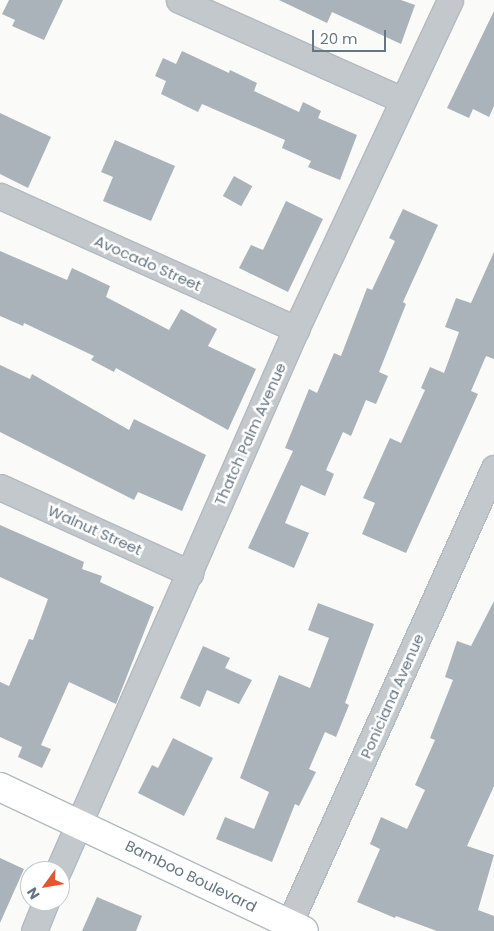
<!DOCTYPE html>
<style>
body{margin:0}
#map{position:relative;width:494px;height:931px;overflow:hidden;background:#fafaf8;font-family:Poppins,sans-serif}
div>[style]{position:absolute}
.building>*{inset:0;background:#aab3b9;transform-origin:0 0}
.roads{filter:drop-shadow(1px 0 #b3babf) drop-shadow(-1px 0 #b3babf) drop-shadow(0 1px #b3babf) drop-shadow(0 -1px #b3babf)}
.minor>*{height:25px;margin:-12.5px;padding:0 12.5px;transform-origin:12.5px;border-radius:12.5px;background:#c3c8cc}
.secondary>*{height:28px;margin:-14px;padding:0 14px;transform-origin:14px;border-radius:14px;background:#fff}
span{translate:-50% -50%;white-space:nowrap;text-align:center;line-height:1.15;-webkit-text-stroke:5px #fff;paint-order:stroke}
.street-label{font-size:15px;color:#657683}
.north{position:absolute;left:20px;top:861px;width:50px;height:50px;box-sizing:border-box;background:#fff;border:1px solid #c1c8cd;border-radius:50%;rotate:238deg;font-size:14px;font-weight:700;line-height:20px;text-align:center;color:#657683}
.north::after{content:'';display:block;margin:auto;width:18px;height:22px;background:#e4572e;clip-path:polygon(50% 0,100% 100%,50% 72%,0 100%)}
.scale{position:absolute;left:312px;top:30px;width:74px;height:22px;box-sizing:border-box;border:2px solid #657683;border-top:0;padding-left:6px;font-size:15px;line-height:18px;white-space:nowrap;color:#657683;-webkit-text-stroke:4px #fff;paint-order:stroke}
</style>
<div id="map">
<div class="building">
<i style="clip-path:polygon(9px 0,63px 0,44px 40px,12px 26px,15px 20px,2px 14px)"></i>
<i style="clip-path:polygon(279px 0,401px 0,415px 5px,401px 44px,332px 12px,327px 23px)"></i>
<i style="clip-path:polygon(494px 11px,494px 106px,489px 117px,473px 109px,469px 118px,447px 108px)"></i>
<i style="clip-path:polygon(182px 51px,229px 73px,230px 70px,257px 83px,254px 91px,299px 112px,303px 102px,321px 111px,318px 118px,357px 135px,340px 180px,308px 167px,311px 161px,282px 148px,285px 140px,202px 104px,198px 112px,161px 94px,166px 81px,155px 76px,163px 58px,176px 64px)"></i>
<i style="clip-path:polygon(0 113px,51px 137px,28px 188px,0 174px)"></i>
<i style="clip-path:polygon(115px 140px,175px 166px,151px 221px,103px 201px,113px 177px,101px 172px)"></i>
<i style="left:234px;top:176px;width:21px;height:23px;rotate:29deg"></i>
<i style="clip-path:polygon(286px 201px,323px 219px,288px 292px,239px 268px,251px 245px,263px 250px)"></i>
<i style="clip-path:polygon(403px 209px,438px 225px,403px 302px,406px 304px,379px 372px,388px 376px,376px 404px,366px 400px,351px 436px,343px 432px,326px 470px,334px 474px,325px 496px,301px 485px,285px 523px,309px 533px,294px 568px,248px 548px,293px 451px,285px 448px,309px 389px,317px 393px,334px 353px,341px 356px,367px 288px,372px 290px,395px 241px,389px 238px)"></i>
<i style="clip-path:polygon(0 251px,67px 280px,72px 268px,110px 286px,106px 297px,169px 330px,181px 309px,217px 329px,208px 346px,256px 369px,228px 430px,116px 368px,114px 372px,91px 360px,94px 356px,24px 323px,23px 326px,0 316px)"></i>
<i style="clip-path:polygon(494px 252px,494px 359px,486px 356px,471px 391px,478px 394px,406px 553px,362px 534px,375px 503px,363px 498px,390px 438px,401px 443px,425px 390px,421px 388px,430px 367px,444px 373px,459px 332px,445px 327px,456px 298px,471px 303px)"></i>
<i style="clip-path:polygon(0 365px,30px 379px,32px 374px,129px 430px,134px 419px,206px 455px,182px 511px,138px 492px,134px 500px,0 432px)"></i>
<i style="clip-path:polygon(0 525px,84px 562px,82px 569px,102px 576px,100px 582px,154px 607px,116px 704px,69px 682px,41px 745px,51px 749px,42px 768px,18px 757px,22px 747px,0 737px,0 682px,9px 686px,29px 639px,33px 640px,48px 599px,0 577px)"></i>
<i style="clip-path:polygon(494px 601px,494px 786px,467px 846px,494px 855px,478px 910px,494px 916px,494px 931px,437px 931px,396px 916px,395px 918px,357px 902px,380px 849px,370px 844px,381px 817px,407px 829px,425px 790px,415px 785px,435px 740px,430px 738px,453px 680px,445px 677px,457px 641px,471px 646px)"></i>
<i style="clip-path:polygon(318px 603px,374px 624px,345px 703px,349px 705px,336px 737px,325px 732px,309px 769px,316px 772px,299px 806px,295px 804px,272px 862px,216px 839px,225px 817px,254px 829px,269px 792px,240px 778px,279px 675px,310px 688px,329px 638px,308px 630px)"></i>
<i style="clip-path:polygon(203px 646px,230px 658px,225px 668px,252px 680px,239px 704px,207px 690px,200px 707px,180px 698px)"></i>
<i style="clip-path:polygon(173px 738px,213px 758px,184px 816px,138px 793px,152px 765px,158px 768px)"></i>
<i style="clip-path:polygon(0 858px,24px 869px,0 923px)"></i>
<i style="clip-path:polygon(97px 897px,142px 916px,136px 931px,82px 931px)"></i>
</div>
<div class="roads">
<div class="minor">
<i style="left:179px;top:0;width:245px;rotate:24.1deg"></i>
<i style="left:0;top:196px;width:325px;rotate:24.2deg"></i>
<i style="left:0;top:487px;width:209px;rotate:24.4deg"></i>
<i style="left:58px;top:871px;width:592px;rotate:-66.29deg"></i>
<i style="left:296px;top:329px;width:363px;rotate:-64.9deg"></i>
<i style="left:289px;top:924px;width:500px;rotate:-65.8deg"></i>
<i style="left:34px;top:931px;width:32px;rotate:-68deg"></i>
</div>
<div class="secondary">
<i style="left:0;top:787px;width:336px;rotate:25.3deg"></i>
</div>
</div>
<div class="street-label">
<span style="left:148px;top:263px;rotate:24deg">Avocado Street</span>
<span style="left:250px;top:434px;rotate:-66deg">Thatch Palm Avenue</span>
<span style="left:95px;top:530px;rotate:24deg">Walnut Street</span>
<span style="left:392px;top:696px;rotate:-66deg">Poniciana Avenue</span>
<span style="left:191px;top:876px;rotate:26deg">Bamboo Boulevard</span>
</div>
<div class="north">N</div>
<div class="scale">20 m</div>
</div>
